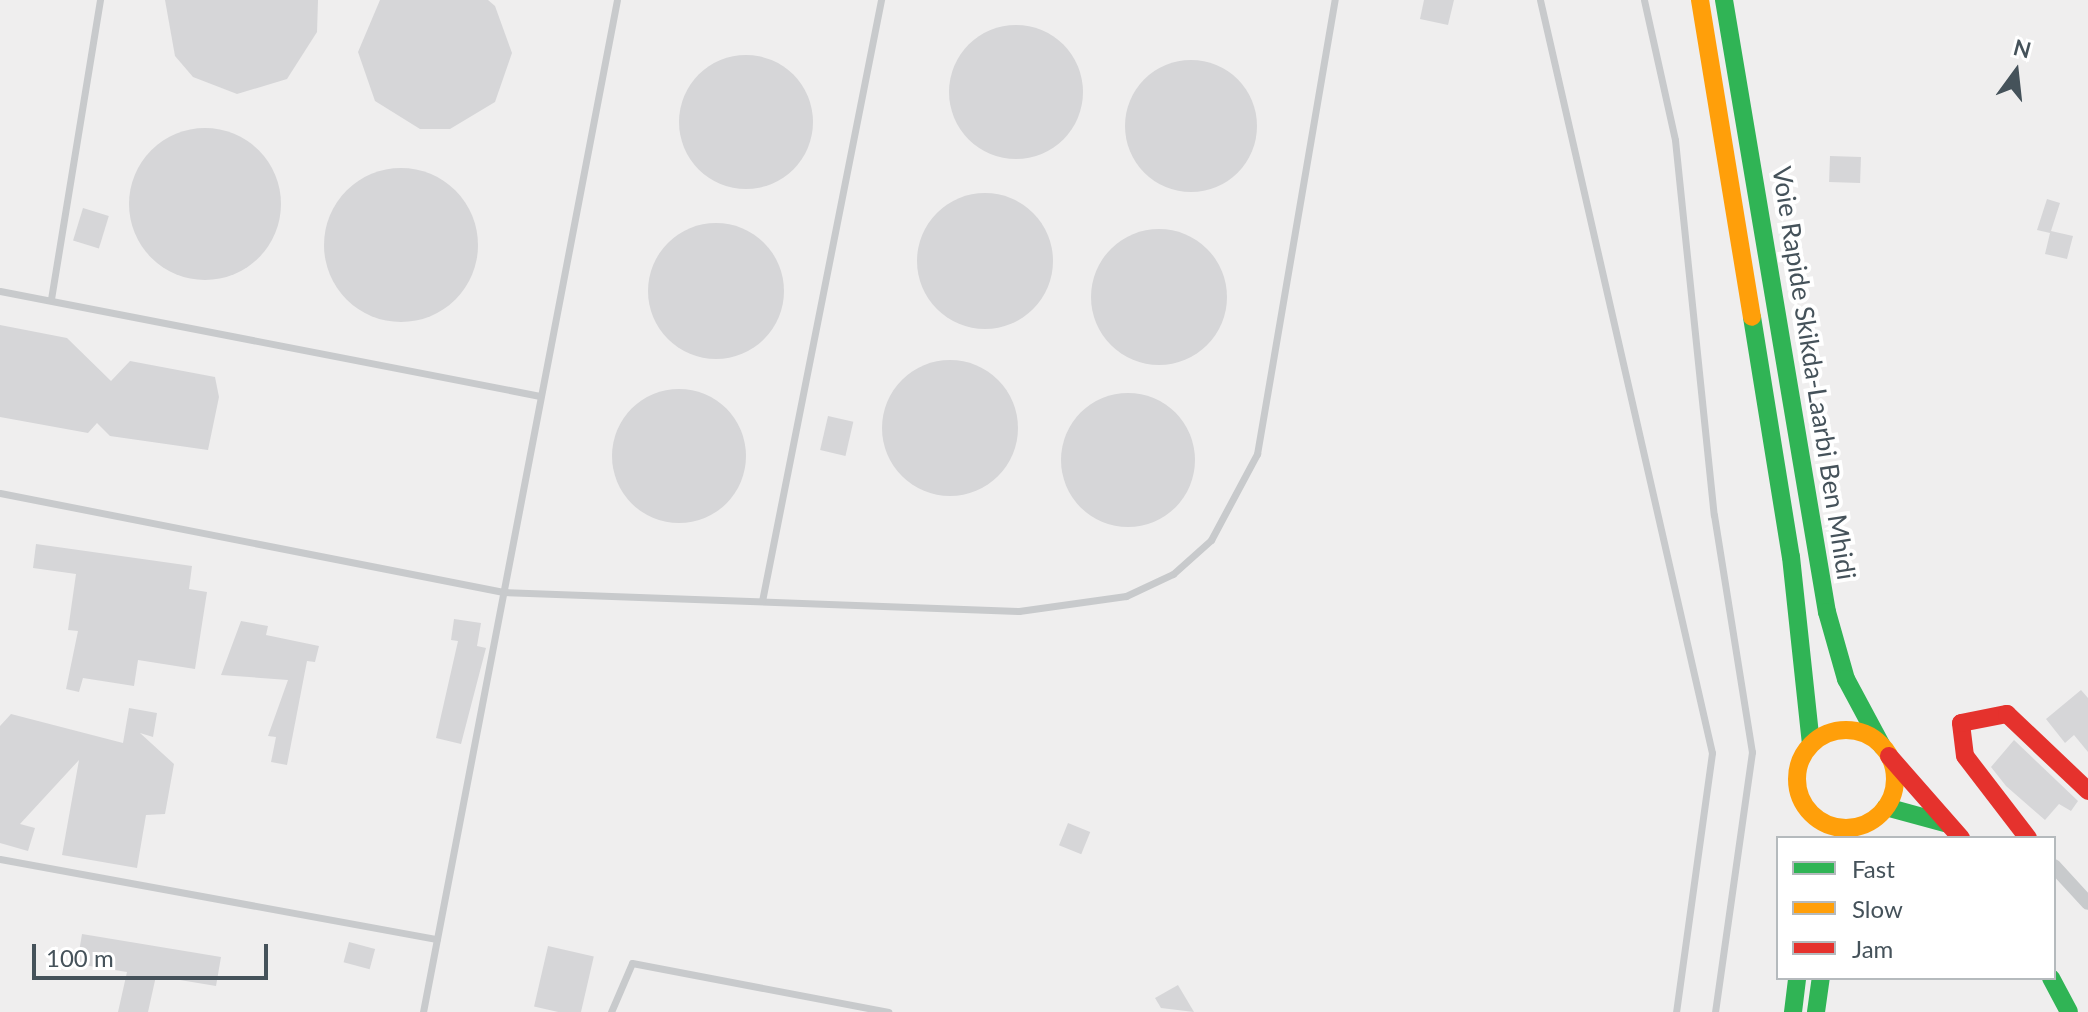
<!DOCTYPE html>
<style>
body{margin:0}
#map{position:relative;width:2088px;height:1012px;overflow:hidden;background:#efeeee;font-family:Lato,sans-serif}
div>[style]{position:absolute}
.building>*{inset:0;background:#d6d6d8;transform-origin:0 0}
.round{border-radius:50%}
.lane>*{height:7px;margin:-3.5px;padding:0 3.5px;transform-origin:3.5px;border-radius:3.5px;background:#c8cacc}
.street>*{height:14px;margin:-7px;padding:0 7px;transform-origin:7px;border-radius:7px;background:#c8cacc}
.fast>*{height:18px;margin:-9px;padding:0 9px;transform-origin:9px;border-radius:9px;background:#30b455}
.slow>*{height:18px;margin:-9px;padding:0 9px;transform-origin:9px;border-radius:9px;background:#ff9f0a}
.slow>.ring{margin:-9px;padding:0;box-sizing:content-box;background:none;border:18px solid #ff9f0a;border-radius:50%}
.jam>*{height:18px;margin:-9px;padding:0 9px;transform-origin:9px;border-radius:9px;background:#e5322d}
span{translate:-50% -50%;white-space:nowrap;text-align:center;line-height:1.15;-webkit-text-stroke:8px #fff;paint-order:stroke}
.street-label{font-size:26px;color:#45525a}
.legend{position:absolute;left:1776px;top:836px;width:280px;height:144px;box-sizing:border-box;background:#fff;border:2px solid #b5babd;margin:0;padding:10px 14px;list-style:none;font-size:24px;color:#45525a}
.legend li{display:flex;align-items:center;gap:16px;height:40px}
.legend b{width:40px;border:2px solid #b5babd}
.north{position:absolute;left:1976px;top:32px;width:80px;height:80px;-webkit-text-stroke:6px #fff;paint-order:stroke;rotate:15deg;font-size:22px;font-weight:700;line-height:32px;text-align:center;color:#45525a}
.north::after{content:'';display:block;margin:auto;width:28px;height:36px;background:#45525a;clip-path:polygon(50% 0,100% 100%,50% 72%,0 100%)}
.scale{position:absolute;left:32px;top:944px;width:236px;height:36px;box-sizing:border-box;border:4px solid #45525a;border-top:0;padding-left:10px;font-size:24px;line-height:28px;white-space:nowrap;color:#45525a;-webkit-text-stroke:6px #fff;paint-order:stroke}
</style>
<div id="map">
<div class="building">
<i style="clip-path:polygon(165px 0,318px 0,317px 32px,287px 79px,237px 94px,193px 77px,175px 56px)"></i>
<i style="clip-path:polygon(380px 0,488px 0,495px 6px,512px 53px,495px 102px,450px 129px,420px 129px,375px 101px,358px 52px)"></i>
<i style="clip-path:polygon(1424px 0,1454px 0,1448px 25px,1420px 19px)"></i>
<i class="round" style="left:949px;top:25px;width:134px;height:134px"></i>
<i class="round" style="left:679px;top:55px;width:134px;height:134px"></i>
<i class="round" style="left:1125px;top:60px;width:132px;height:132px"></i>
<i class="round" style="left:129px;top:128px;width:152px;height:152px"></i>
<i style="left:1830px;top:156px;width:31px;height:26px;rotate:2deg"></i>
<i class="round" style="left:324px;top:168px;width:154px;height:154px"></i>
<i class="round" style="left:917px;top:193px;width:136px;height:136px"></i>
<i style="clip-path:polygon(2047px 199px,2060px 203px,2051px 231px,2073px 236px,2067px 259px,2045px 254px,2050px 233px,2037px 230px)"></i>
<i style="left:83px;top:208px;width:27px;height:34px;rotate:17deg"></i>
<i class="round" style="left:648px;top:223px;width:136px;height:136px"></i>
<i class="round" style="left:1091px;top:229px;width:136px;height:136px"></i>
<i style="clip-path:polygon(0 325px,67px 338px,111px 381px,130px 361px,215px 377px,219px 397px,208px 450px,110px 436px,97px 423px,88px 433px,0 417px)"></i>
<i class="round" style="left:882px;top:360px;width:136px;height:136px"></i>
<i class="round" style="left:612px;top:389px;width:134px;height:134px"></i>
<i class="round" style="left:1061px;top:393px;width:134px;height:134px"></i>
<i style="left:828px;top:416px;width:26px;height:35px;rotate:13deg"></i>
<i style="clip-path:polygon(36px 544px,192px 566px,189px 589px,207px 592px,195px 669px,138px 660px,134px 686px,83px 678px,79px 692px,66px 689px,78px 631px,68px 630px,76px 574px,33px 568px)"></i>
<i style="clip-path:polygon(454px 619px,481px 623px,477px 646px,486px 648px,461px 744px,436px 738px,458px 641px,451px 640px)"></i>
<i style="clip-path:polygon(241px 621px,268px 626px,266px 635px,319px 646px,315px 662px,307px 661px,287px 765px,271px 762px,276px 737px,268px 736px,288px 680px,221px 675px)"></i>
<i style="clip-path:polygon(2081px 690px,2088px 698px,2088px 752px,2074px 735px,2065px 743px,2046px 719px)"></i>
<i style="clip-path:polygon(129px 708px,157px 713px,153px 737px,140px 733px,174px 764px,165px 814px,146px 815px,137px 868px,62px 855px,79px 760px,20px 824px,35px 828px,28px 851px,0 843px,0 726px,11px 714px,123px 743px)"></i>
<i style="clip-path:polygon(2014px 740px,2078px 801px,2071px 811px,2059px 804px,2045px 820px,2006px 786px,1991px 767px)"></i>
<i style="left:1068px;top:823px;width:24px;height:24px;rotate:22deg"></i>
<i style="clip-path:polygon(82px 934px,221px 957px,216px 986px,156px 976px,148px 1012px,118px 1012px,127px 972px,77px 964px)"></i>
<i style="left:349px;top:942px;width:27px;height:21px;rotate:15deg"></i>
<i style="left:548px;top:946px;width:47px;height:62px;rotate:13deg"></i>
<i style="clip-path:polygon(1178px 985px,1194px 1012px,1161px 1008px,1155px 998px)"></i>
</div>
<div class="lane">
<i style="left:1540px;top:0;width:772px;rotate:77.13deg"></i>
<i style="left:1712px;top:753px;width:261px;rotate:97.9deg"></i>
<i style="left:1644px;top:0;width:143px;rotate:77.5deg"></i>
<i style="left:1675px;top:140px;width:377px;rotate:84.1deg"></i>
<i style="left:1714px;top:515px;width:240px;rotate:80.9deg"></i>
<i style="left:1752px;top:752px;width:263px;rotate:98.1deg"></i>
<i style="left:0;top:291px;width:550px;rotate:11deg"></i>
<i style="left:51px;top:299px;width:303px;rotate:-80.7deg"></i>
<i style="left:0;top:493px;width:513px;rotate:11.13deg"></i>
<i style="left:503px;top:592px;width:516px;rotate:2.11deg"></i>
<i style="left:1019px;top:611px;width:108px;rotate:-8deg"></i>
<i style="left:1126px;top:596px;width:52px;rotate:-25.1deg"></i>
<i style="left:1173px;top:574px;width:51px;rotate:-41.8deg"></i>
<i style="left:1211px;top:540px;width:98px;rotate:-61.9deg"></i>
<i style="left:1257px;top:454px;width:461px;rotate:-80.3deg"></i>
<i style="left:762px;top:601px;width:613px;rotate:-78.8deg"></i>
<i style="left:0;top:859px;width:444px;rotate:10.4deg"></i>
<i style="left:423px;top:1012px;width:1030px;rotate:-79.15deg"></i>
<i style="left:611px;top:1012px;width:53px;rotate:-66.8deg"></i>
<i style="left:632px;top:963px;width:261px;rotate:10.8deg"></i>
</div>
<div class="street">
<i style="left:2054px;top:866px;width:50px;rotate:47.4deg"></i>
</div>
<div class="fast">
<i style="left:1724px;top:0;width:621px;rotate:80.45deg"></i>
<i style="left:1827px;top:612px;width:70px;rotate:74.2deg"></i>
<i style="left:1846px;top:679px;width:76px;rotate:61.8deg"></i>
<i style="left:1752px;top:317px;width:243px;rotate:80.8deg"></i>
<i style="left:1791px;top:557px;width:188px;rotate:83.9deg"></i>
<i style="left:1886px;top:807px;width:64px;rotate:15.3deg"></i>
<i style="left:2051px;top:978px;width:38px;rotate:62deg"></i>
<i style="left:1793px;top:1012px;width:34px;rotate:-83deg"></i>
<i style="left:1816px;top:1012px;width:34px;rotate:-82deg"></i>
</div>
<div class="slow">
<i style="left:1700px;top:0;width:321px;rotate:80.7deg"></i>
<i class="ring" style="left:1797px;top:730px;width:80px;height:80px"></i>
</div>
<div class="jam">
<i style="left:1889px;top:756px;width:109px;rotate:48.7deg"></i>
<i style="left:2028px;top:838px;width:103px;rotate:-127.5deg"></i>
<i style="left:1965px;top:756px;width:33px;rotate:-97deg"></i>
<i style="left:1961px;top:723px;width:47px;rotate:-11.1deg"></i>
<i style="left:2007px;top:714px;width:112px;rotate:43.5deg"></i>
</div>
<div class="street-label">
<span style="left:1814px;top:373px;rotate:81deg">Voie Rapide Skikda-Laarbi Ben Mhidi</span>
</div>
<ul class="legend">
<li><b style="height:10px;background:#30b455"></b>Fast</li>
<li><b style="height:10px;background:#ff9f0a"></b>Slow</li>
<li><b style="height:10px;background:#e5322d"></b>Jam</li>
</ul>
<div class="north">N</div>
<div class="scale">100 m</div>
</div>
